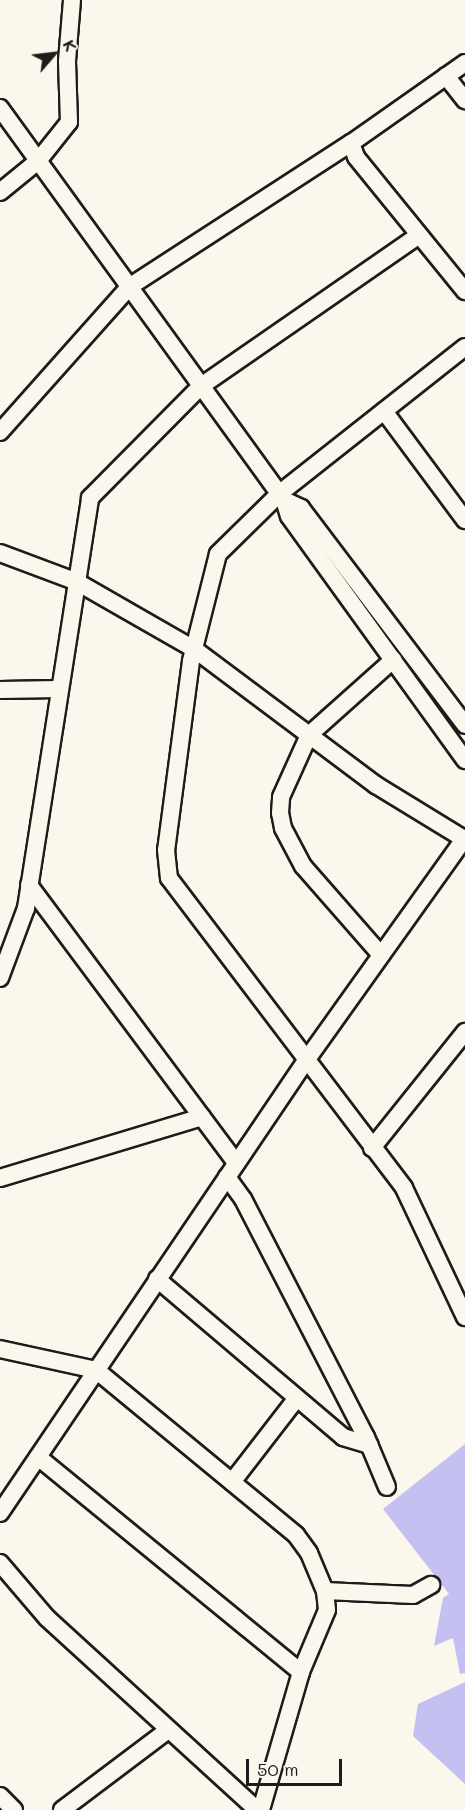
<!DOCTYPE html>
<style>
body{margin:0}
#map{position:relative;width:465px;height:1810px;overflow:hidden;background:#fbf7ec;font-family:Mali,sans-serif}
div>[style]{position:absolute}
.building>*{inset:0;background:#c4c0f2}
.roads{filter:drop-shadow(2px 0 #1c1c1c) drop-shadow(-2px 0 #1c1c1c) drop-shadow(0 2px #1c1c1c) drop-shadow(0 -2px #1c1c1c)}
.minor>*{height:16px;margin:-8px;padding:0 8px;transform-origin:8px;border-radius:8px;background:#fbf7ec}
span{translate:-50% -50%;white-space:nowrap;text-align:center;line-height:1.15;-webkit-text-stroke:6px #fbf7ec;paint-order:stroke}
.north{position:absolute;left:24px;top:24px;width:60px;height:60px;-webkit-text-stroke:4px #fbf7ec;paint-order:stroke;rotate:62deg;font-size:16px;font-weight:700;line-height:24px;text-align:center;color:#1c1c1c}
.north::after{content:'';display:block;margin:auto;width:21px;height:27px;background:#1c1c1c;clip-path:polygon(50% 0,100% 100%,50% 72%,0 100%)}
.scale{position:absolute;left:246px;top:1759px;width:96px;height:27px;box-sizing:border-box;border:3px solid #1c1c1c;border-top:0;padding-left:8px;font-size:18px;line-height:21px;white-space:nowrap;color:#1c1c1c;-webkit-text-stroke:4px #fbf7ec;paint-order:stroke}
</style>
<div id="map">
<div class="building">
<i style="clip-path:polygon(465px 1444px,465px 1673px,460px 1674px,453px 1638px,434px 1646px,443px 1598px,449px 1594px,383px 1509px)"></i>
<i style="clip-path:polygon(465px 1682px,465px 1784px,413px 1736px,418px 1704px)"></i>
</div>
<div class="roads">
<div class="minor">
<i style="left:465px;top:63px;width:139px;rotate:144.9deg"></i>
<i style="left:351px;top:143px;width:15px;rotate:70deg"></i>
<i style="left:356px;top:157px;width:173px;rotate:50.9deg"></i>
<i style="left:446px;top:76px;width:31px;rotate:52deg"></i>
<i style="left:0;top:108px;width:484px;rotate:54.1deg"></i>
<i style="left:284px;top:500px;width:17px;rotate:73deg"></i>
<i style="left:289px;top:516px;width:301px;rotate:54.2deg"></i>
<i style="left:0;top:192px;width:49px;rotate:-39.2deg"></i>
<i style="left:38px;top:161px;width:50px;rotate:-51.5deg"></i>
<i style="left:69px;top:122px;width:61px;rotate:-91.9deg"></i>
<i style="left:67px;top:61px;width:61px;rotate:-85.3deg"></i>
<i style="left:465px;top:347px;width:237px;rotate:141.7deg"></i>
<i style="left:279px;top:494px;width:86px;rotate:135.5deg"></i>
<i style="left:218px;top:554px;width:110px;rotate:104.2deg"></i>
<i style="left:191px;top:661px;width:191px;rotate:97.5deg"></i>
<i style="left:166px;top:850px;width:28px;rotate:84deg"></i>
<i style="left:169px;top:878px;width:389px;rotate:52.8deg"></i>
<i style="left:404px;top:1188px;width:143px;rotate:64.7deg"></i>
<i style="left:384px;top:411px;width:136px;rotate:53.4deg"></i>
<i style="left:0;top:432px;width:194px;rotate:-48.3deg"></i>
<i style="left:129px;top:287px;width:265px;rotate:-33deg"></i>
<i style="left:284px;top:500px;width:19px;rotate:25deg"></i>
<i style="left:301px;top:508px;width:272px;rotate:52.9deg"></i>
<i style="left:0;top:553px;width:82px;rotate:20.6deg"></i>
<i style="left:77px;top:582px;width:135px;rotate:29.8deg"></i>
<i style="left:194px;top:649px;width:227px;rotate:36.8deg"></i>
<i style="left:376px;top:785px;width:103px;rotate:31.5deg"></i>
<i style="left:0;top:690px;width:59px;rotate:-1deg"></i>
<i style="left:29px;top:885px;width:347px;rotate:53.3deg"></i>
<i style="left:381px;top:955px;width:118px;rotate:-131.2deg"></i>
<i style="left:303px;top:866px;width:43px;rotate:-117.8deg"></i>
<i style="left:283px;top:828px;width:15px;rotate:-101deg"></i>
<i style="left:280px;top:813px;width:16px;rotate:-86deg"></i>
<i style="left:281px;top:797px;width:68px;rotate:-65.7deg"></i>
<i style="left:309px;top:735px;width:113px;rotate:-41.8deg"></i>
<i style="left:0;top:978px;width:75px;rotate:-69.6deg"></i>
<i style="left:26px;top:908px;width:415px;rotate:-81.1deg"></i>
<i style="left:90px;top:498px;width:158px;rotate:-45.3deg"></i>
<i style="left:201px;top:386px;width:265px;rotate:-34.7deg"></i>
<i style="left:372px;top:1148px;width:149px;rotate:-51.3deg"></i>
<i style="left:227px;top:1177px;width:27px;rotate:54deg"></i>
<i style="left:243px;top:1199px;width:268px;rotate:62.7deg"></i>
<i style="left:366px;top:1437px;width:54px;rotate:67.2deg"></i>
<i style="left:0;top:1178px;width:211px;rotate:-16.8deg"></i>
<i style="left:157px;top:1279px;width:244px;rotate:40.3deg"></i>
<i style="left:343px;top:1437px;width:28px;rotate:17deg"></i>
<i style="left:0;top:1349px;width:98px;rotate:12.3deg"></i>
<i style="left:96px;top:1370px;width:259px;rotate:39.5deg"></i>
<i style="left:296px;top:1535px;width:22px;rotate:54deg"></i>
<i style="left:309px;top:1553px;width:41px;rotate:67.2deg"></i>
<i style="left:325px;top:1591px;width:19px;rotate:84deg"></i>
<i style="left:327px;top:1610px;width:67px;rotate:112.8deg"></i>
<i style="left:301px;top:1672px;width:144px;rotate:106.2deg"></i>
<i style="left:38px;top:1457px;width:340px;rotate:39.3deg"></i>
<i style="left:232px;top:1482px;width:106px;rotate:-52.3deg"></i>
<i style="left:0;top:1513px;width:544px;rotate:-55.93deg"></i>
<i style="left:305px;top:1062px;width:275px;rotate:-54.5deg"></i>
<i style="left:0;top:1563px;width:72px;rotate:49.5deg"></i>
<i style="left:47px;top:1618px;width:285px;rotate:42.4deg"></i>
<i style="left:325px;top:1591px;width:88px;rotate:2.6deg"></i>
<i style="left:413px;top:1595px;width:21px;rotate:-29deg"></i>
<i style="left:0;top:1796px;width:20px;rotate:45deg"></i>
<i style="left:62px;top:1810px;width:131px;rotate:-37deg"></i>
</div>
</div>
<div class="north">K</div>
<div class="scale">50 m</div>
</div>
